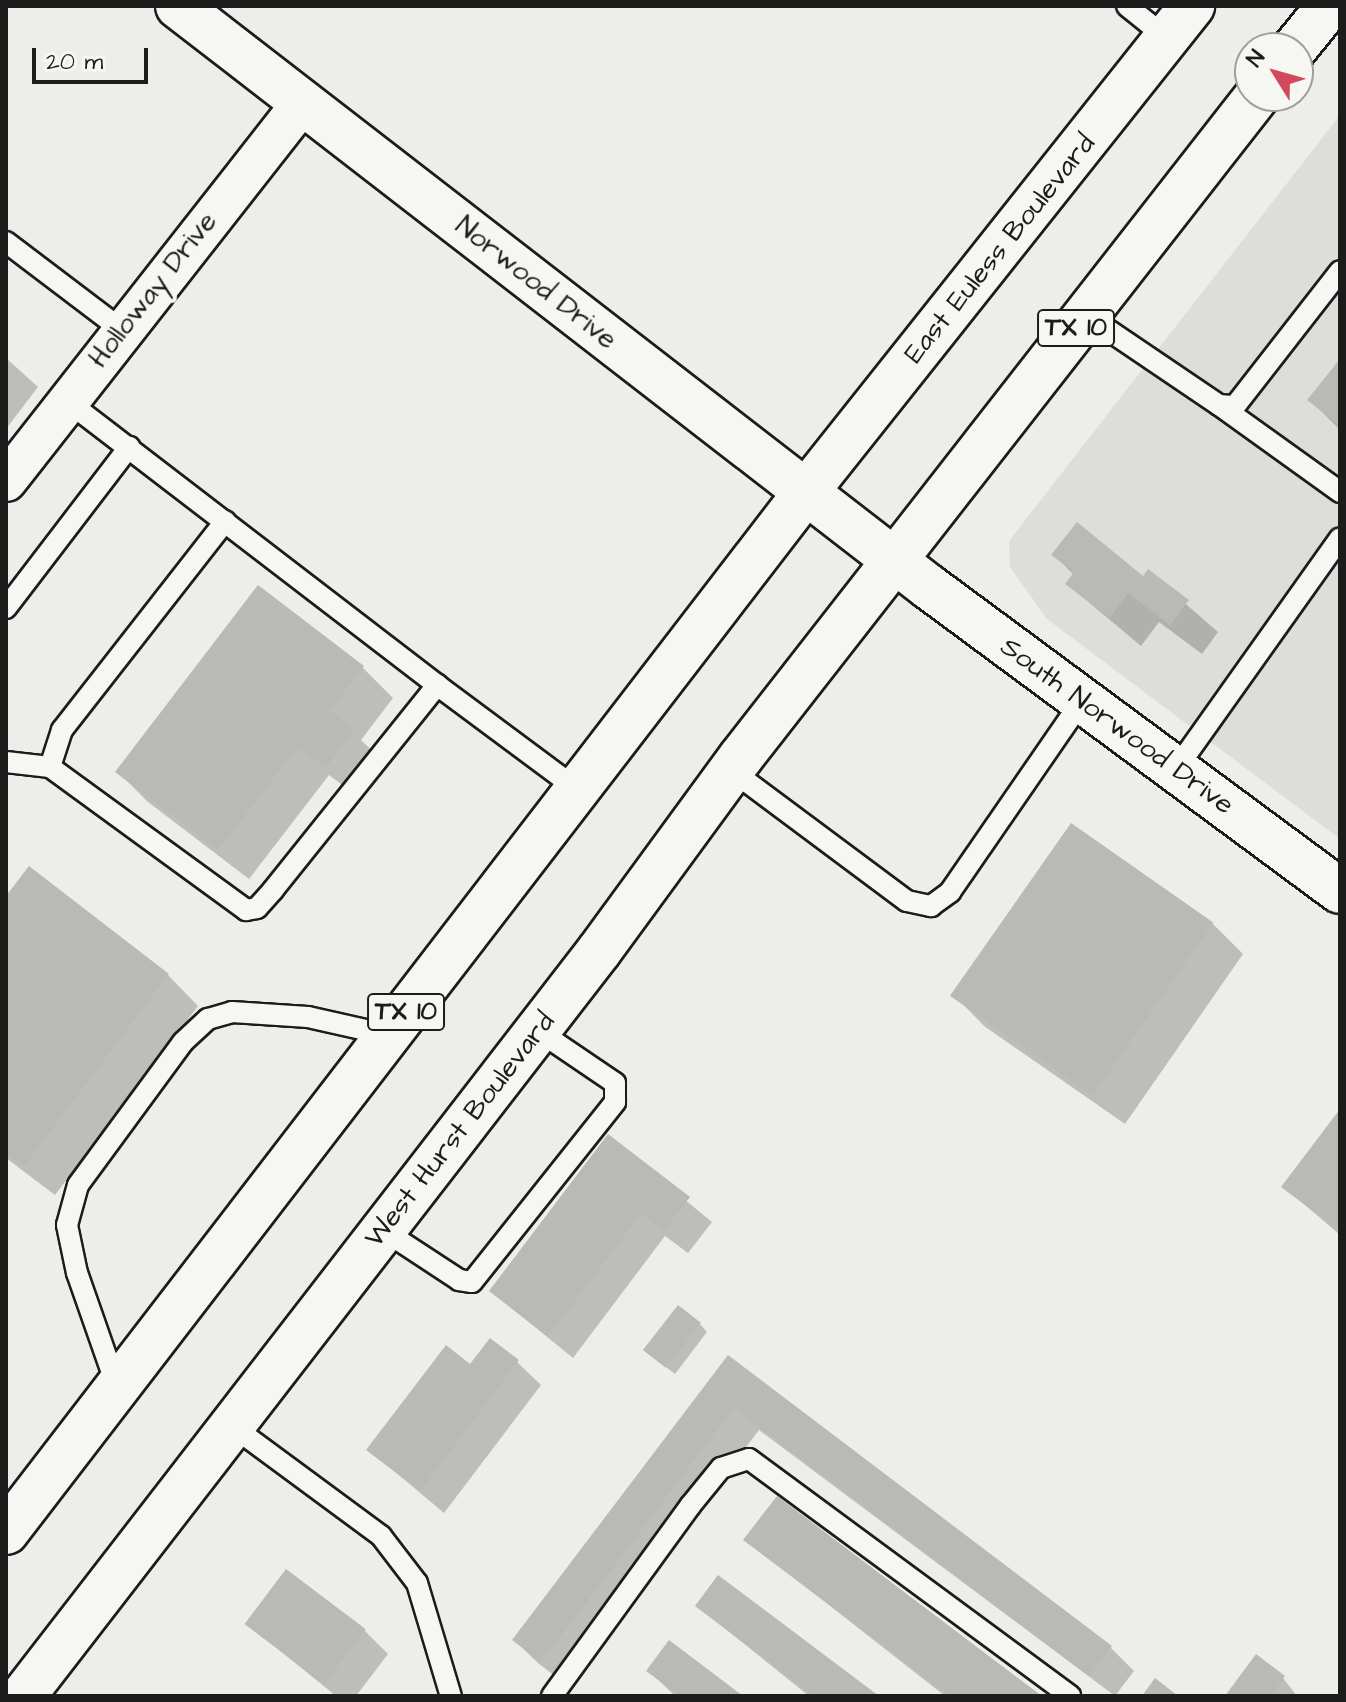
<!DOCTYPE html>
<style>
body{margin:0}
#map{position:relative;width:1346px;height:1702px;overflow:hidden;background:#edede9;font-family:"Architects Daughter",sans-serif}
div>[style]{position:absolute}
.built>*{inset:0;background:#ddddda}
.shadow>*{inset:0;background:#0003}
.building>*{inset:0;background:#b9b9b6;transform-origin:0 0}
.roads{filter:drop-shadow(2px 0 #1c1c1c) drop-shadow(-2px 0 #1c1c1c) drop-shadow(0 2px #1c1c1c) drop-shadow(0 -2px #1c1c1c)}
.lane>*{height:20px;margin:-10px;padding:0 10px;transform-origin:10px;border-radius:10px;background:#f6f6f2}
.street>*{height:40px;margin:-20px;padding:0 20px;transform-origin:20px;border-radius:20px;background:#f6f6f2}
.secondary>*{height:44px;margin:-22px;padding:0 22px;transform-origin:22px;border-radius:22px;background:#f6f6f2}
.primary>*{height:44px;margin:-22px;padding:0 22px;transform-origin:22px;border-radius:22px;background:#f6f6f2}
span{translate:-50% -50%;white-space:nowrap;text-align:center;line-height:1.15;-webkit-text-stroke:8px #f6f6f2;paint-order:stroke}
.shield-label span{padding:2px 6px;background:#f6f6f2;border:2px solid;border-radius:6px;-webkit-text-stroke-width:0}
.shield-label{font-size:26px;color:#1c1c1c;font-weight:700}
.street-label{font-size:28px;color:#1c1c1c}
.frame{position:absolute;inset:0;border:8px solid #1c1c1c;pointer-events:none}
.north{position:absolute;left:1234px;top:32px;width:80px;height:80px;box-sizing:border-box;background:#f6f6f2;border:2px solid #9f9f9c;border-radius:50%;rotate:307deg;font-size:22px;font-weight:700;line-height:32px;text-align:center;color:#1c1c1c}
.north::after{content:'';display:block;margin:auto;width:28px;height:36px;background:#d1495b;clip-path:polygon(50% 0,100% 100%,50% 72%,0 100%)}
.scale{position:absolute;left:32px;top:48px;width:116px;height:36px;box-sizing:border-box;border:4px solid #1c1c1c;border-top:0;padding-left:10px;font-size:24px;line-height:28px;white-space:nowrap;color:#1c1c1c;-webkit-text-stroke:6px #f6f6f2;paint-order:stroke}
</style>
<div id="map">
<div class="built">
<i style="clip-path:polygon(1340px 115px,1340px 839px,1047px 619px,1010px 567px,1009px 541px)"></i>
</div>
<div class="shadow">
<i style="clip-path:polygon(6px 358px,38px 387px,6px 429px)"></i>
<i style="clip-path:polygon(1340px 362px,1340px 430px,1310px 400px)"></i>
<i style="clip-path:polygon(1054px 555px,1143px 579px,1149px 572px,1218px 632px,1202px 654px,1159px 622px,1141px 646px,1067px 584px,1074px 575px)"></i>
<i style="clip-path:polygon(258px 588px,363px 668px,393px 698px,361px 740px,383px 761px,357px 796px,329px 775px,249px 879px,148px 802px,118px 772px)"></i>
<i style="clip-path:polygon(29px 869px,168px 975px,198px 1006px,55px 1195px,6px 1158px,6px 899px)"></i>
<i style="clip-path:polygon(1213px 924px,1243px 954px,1125px 1124px,984px 1026px,954px 995px)"></i>
<i style="clip-path:polygon(1340px 1112px,1340px 1235px,1284px 1187px)"></i>
<i style="clip-path:polygon(608px 1137px,712px 1222px,688px 1253px,665px 1236px,573px 1358px,491px 1291px)"></i>
<i style="clip-path:polygon(700px 1324px,707px 1332px,675px 1374px,654px 1358px)"></i>
<i style="clip-path:polygon(728px 1358px,1111px 1648px,1134px 1671px,1115px 1696px,759px 1430px,565px 1684px,538px 1663px,514px 1640px)"></i>
<i style="clip-path:polygon(517px 1362px,541px 1385px,444px 1513px,369px 1450px,471px 1367px)"></i>
<i style="clip-path:polygon(746px 1540px,1039px 1696px,945px 1696px)"></i>
<i style="clip-path:polygon(697px 1606px,876px 1696px,809px 1696px)"></i>
<i style="clip-path:polygon(247px 1624px,365px 1631px,388px 1654px,356px 1696px,336px 1696px)"></i>
<i style="clip-path:polygon(649px 1671px,740px 1696px,675px 1696px)"></i>
<i style="clip-path:polygon(1283px 1678px,1297px 1696px,1227px 1696px)"></i>
</div>
<div class="building">
<i style="clip-path:polygon(1340px 359px,1340px 426px,1307px 400px)"></i>
<i style="clip-path:polygon(1077px 522px,1143px 576px,1148px 569px,1189px 600px,1170px 625px,1128px 593px,1110px 618px,1065px 584px,1074px 572px,1051px 555px)"></i>
<i style="clip-path:polygon(258px 585px,364px 666px,330px 711px,354px 730px,326px 768px,298px 747px,218px 850px,115px 772px)"></i>
<i style="left:1071px;top:823px;width:174px;height:211px;rotate:35deg"></i>
<i style="clip-path:polygon(29px 866px,169px 974px,24px 1166px,6px 1153px,6px 896px)"></i>
<i style="clip-path:polygon(1340px 1109px,1340px 1231px,1281px 1187px)"></i>
<i style="clip-path:polygon(608px 1134px,690px 1197px,664px 1231px,641px 1214px,548px 1337px,489px 1291px)"></i>
<i style="left:678px;top:1305px;width:29px;height:57px;rotate:38deg"></i>
<i style="clip-path:polygon(490px 1338px,519px 1360px,420px 1491px,366px 1450px,446px 1345px,470px 1364px)"></i>
<i style="clip-path:polygon(728px 1355px,1112px 1646px,1089px 1676px,734px 1408px,541px 1662px,512px 1640px)"></i>
<i style="clip-path:polygon(777px 1496px,1042px 1696px,950px 1696px,743px 1540px)"></i>
<i style="left:286px;top:1569px;width:100px;height:69px;rotate:37deg"></i>
<i style="clip-path:polygon(718px 1575px,879px 1696px,814px 1696px,695px 1606px)"></i>
<i style="clip-path:polygon(669px 1640px,743px 1696px,680px 1696px,646px 1671px)"></i>
<i style="clip-path:polygon(1256px 1654px,1285px 1676px,1270px 1696px,1225px 1696px)"></i>
<i style="clip-path:polygon(1155px 1678px,1178px 1696px,1142px 1696px)"></i>
</div>
<div class="roads">
<div class="lane">
<i style="left:1127px;top:6px;width:51px;rotate:38.7deg"></i>
<i style="left:6px;top:242px;width:146px;rotate:37.2deg"></i>
<i style="left:1086px;top:315px;width:161px;rotate:34.1deg"></i>
<i style="left:1219px;top:405px;width:16px;rotate:4deg"></i>
<i style="left:1235px;top:406px;width:171px;rotate:-52.1deg"></i>
<i style="left:67px;top:401px;width:466px;rotate:37.5deg"></i>
<i style="left:1219px;top:405px;width:149px;rotate:35.7deg"></i>
<i style="left:6px;top:608px;width:203px;rotate:-52.6deg"></i>
<i style="left:6px;top:762px;width:44px;rotate:6.5deg"></i>
<i style="left:50px;top:767px;width:243px;rotate:36.1deg"></i>
<i style="left:246px;top:910px;width:11px;rotate:-10deg"></i>
<i style="left:257px;top:908px;width:24px;rotate:-48deg"></i>
<i style="left:273px;top:890px;width:263px;rotate:-51.3deg"></i>
<i style="left:437px;top:685px;width:174px;rotate:36.6deg"></i>
<i style="left:50px;top:767px;width:39px;rotate:-72deg"></i>
<i style="left:62px;top:730px;width:265px;rotate:-52deg"></i>
<i style="left:1176px;top:769px;width:283px;rotate:-54.6deg"></i>
<i style="left:731px;top:770px;width:219px;rotate:36.7deg"></i>
<i style="left:907px;top:901px;width:25px;rotate:12deg"></i>
<i style="left:931px;top:906px;width:24px;rotate:-36deg"></i>
<i style="left:950px;top:892px;width:232px;rotate:-55.4deg"></i>
<i style="left:383px;top:1230px;width:91px;rotate:33.3deg"></i>
<i style="left:459px;top:1280px;width:13px;rotate:9deg"></i>
<i style="left:472px;top:1282px;width:230px;rotate:-51.5deg"></i>
<i style="left:615px;top:1102px;width:19px;rotate:-90deg"></i>
<i style="left:615px;top:1083px;width:94px;rotate:-145.8deg"></i>
<i style="left:117px;top:1387px;width:121px;rotate:-109.3deg"></i>
<i style="left:77px;top:1273px;width:49px;rotate:-101.8deg"></i>
<i style="left:67px;top:1225px;width:41px;rotate:-74.6deg"></i>
<i style="left:78px;top:1185px;width:177px;rotate:-53.7deg"></i>
<i style="left:183px;top:1042px;width:34px;rotate:-43deg"></i>
<i style="left:208px;top:1019px;width:25px;rotate:-16deg"></i>
<i style="left:232px;top:1012px;width:76px;rotate:3.8deg"></i>
<i style="left:308px;top:1017px;width:82px;rotate:12.7deg"></i>
<i style="left:232px;top:1426px;width:185px;rotate:36.4deg"></i>
<i style="left:381px;top:1536px;width:59px;rotate:52.5deg"></i>
<i style="left:417px;top:1583px;width:118px;rotate:73.3deg"></i>
<i style="left:552px;top:1696px;width:235px;rotate:-54deg"></i>
<i style="left:690px;top:1506px;width:49px;rotate:-50.8deg"></i>
<i style="left:721px;top:1468px;width:29px;rotate:-18deg"></i>
<i style="left:749px;top:1459px;width:399px;rotate:36.4deg"></i>
</div>
<div class="street">
<i style="left:6px;top:481px;width:482px;rotate:-51.9deg"></i>
</div>
<div class="secondary">
<i style="left:178px;top:6px;width:950px;rotate:37.73deg"></i>
<i style="left:929px;top:587px;width:511px;rotate:36.49deg"></i>
</div>
<div class="primary">
<i style="left:1295px;top:48px;width:54px;rotate:-51deg"></i>
<i style="left:6px;top:1532px;width:1312px;rotate:-52.43deg"></i>
<i style="left:806px;top:492px;width:621px;rotate:-51.54deg"></i>
<i style="left:23px;top:1696px;width:942px;rotate:-52.29deg"></i>
<i style="left:599px;top:951px;width:240px;rotate:-53.8deg"></i>
<i style="left:741px;top:757px;width:839px;rotate:-52.02deg"></i>
</div>
</div>
<div class="shield-label">
<span style="left:1076px;top:328px">TX 10</span>
<span style="left:406px;top:1012px">TX 10</span>
</div>
<div class="street-label">
<span style="left:1000px;top:249px;rotate:-51deg">East Euless Boulevard</span>
<span style="left:536px;top:283px;rotate:38deg">Norwood Drive</span>
<span style="left:153px;top:290px;rotate:-52deg">Holloway Drive</span>
<span style="left:1117px;top:726px;rotate:36deg">South Norwood Drive</span>
<span style="left:460px;top:1130px;rotate:-52deg">West Hurst Boulevard</span>
</div>
<div class="frame"></div>
<div class="north">N</div>
<div class="scale">20 m</div>
</div>
